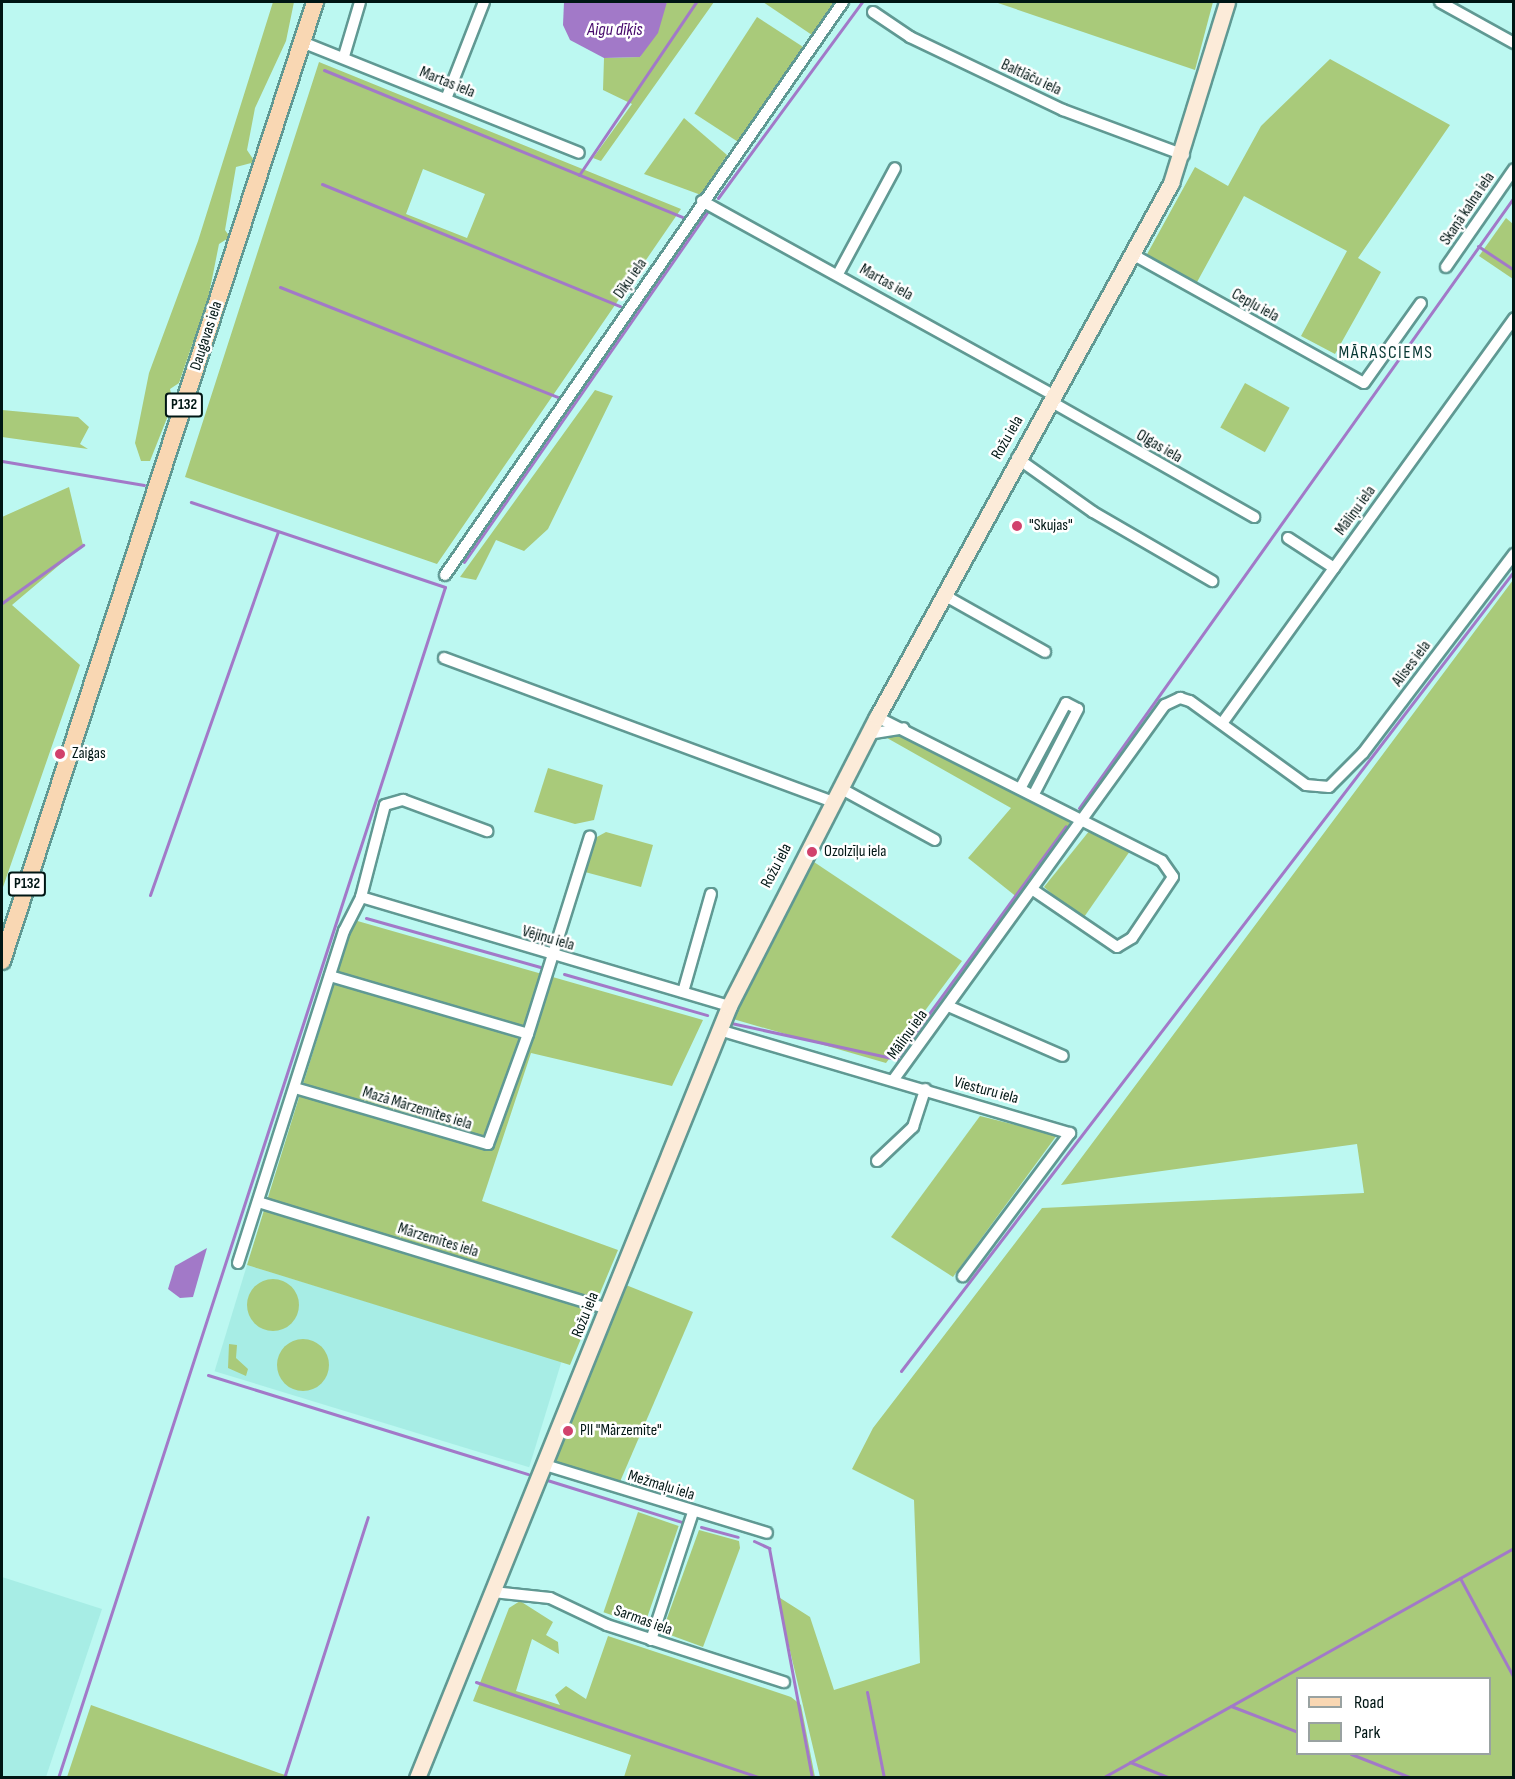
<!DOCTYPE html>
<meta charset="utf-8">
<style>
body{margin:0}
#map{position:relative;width:1515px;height:1779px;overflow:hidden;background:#bcf8f1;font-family:"Sofia Sans Condensed",sans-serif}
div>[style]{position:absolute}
.built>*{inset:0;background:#a7ede5;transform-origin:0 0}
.green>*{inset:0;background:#a9ca7a;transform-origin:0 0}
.round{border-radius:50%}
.water>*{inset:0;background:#a279c8}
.stream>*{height:3px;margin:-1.5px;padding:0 1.5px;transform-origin:1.5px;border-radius:1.5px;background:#a279c8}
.roads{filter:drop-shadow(2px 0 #609993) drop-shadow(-2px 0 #609993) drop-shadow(0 2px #609993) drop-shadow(0 -2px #609993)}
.street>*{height:10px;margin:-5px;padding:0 5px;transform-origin:5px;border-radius:5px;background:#fff}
.secondary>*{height:15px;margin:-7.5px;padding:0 7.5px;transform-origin:7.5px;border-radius:7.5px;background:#fcebd9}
.primary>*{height:16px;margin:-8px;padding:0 8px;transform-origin:8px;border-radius:8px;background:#f9d7b3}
.dots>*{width:16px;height:16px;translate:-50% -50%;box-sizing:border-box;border:3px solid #fff;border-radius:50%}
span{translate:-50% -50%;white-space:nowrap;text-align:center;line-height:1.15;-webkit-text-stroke:5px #fff;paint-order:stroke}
.shield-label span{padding:2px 4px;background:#fff;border:2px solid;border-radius:4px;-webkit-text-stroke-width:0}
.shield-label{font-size:15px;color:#001614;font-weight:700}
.street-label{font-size:16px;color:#001614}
.poi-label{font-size:16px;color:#001614}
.left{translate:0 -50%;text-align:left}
.water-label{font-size:18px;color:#480b6d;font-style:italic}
.neighbourhood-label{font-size:18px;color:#063632;letter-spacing:1.5px}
.frame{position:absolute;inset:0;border:3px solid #001614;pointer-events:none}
.legend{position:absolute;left:1296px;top:1677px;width:195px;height:78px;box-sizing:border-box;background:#fff;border:2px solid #99a2a1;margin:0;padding:8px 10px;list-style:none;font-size:18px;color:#001614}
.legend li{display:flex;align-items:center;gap:12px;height:30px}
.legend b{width:30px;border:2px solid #99a2a1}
</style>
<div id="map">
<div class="built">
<i style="left:247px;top:1265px;width:329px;height:111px;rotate:17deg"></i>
<i style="clip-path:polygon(2px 1577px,102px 1609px,46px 1777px,2px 1777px)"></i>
</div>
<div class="green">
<i style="clip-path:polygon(273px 2px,294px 2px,286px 41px,255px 108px,247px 150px,255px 162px,236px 167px,225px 230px,230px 237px,219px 244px,208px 299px,179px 383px,170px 389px,173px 403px,150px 461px,141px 461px,135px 443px,149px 373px,198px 241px)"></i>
<i style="clip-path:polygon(667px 2px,714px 2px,601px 161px,593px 158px,632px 104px,603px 90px,604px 58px,640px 57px)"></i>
<i style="clip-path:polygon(763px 2px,838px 2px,812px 35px)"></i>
<i style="clip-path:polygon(995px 2px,1213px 2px,1195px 70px)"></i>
<i style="left:757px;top:17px;width:56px;height:115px;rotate:33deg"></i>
<i style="clip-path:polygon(1330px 59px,1450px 125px,1358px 258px,1381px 272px,1335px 354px,1301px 336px,1347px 251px,1244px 196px,1196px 284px,1146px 256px,1195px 167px,1228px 186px,1261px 126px)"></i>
<i style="clip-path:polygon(evenodd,319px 62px,681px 209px,437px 564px,185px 477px,319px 62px,423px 169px,485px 194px,467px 238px,406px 214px,423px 169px)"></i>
<i style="clip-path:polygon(684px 118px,727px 155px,701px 195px,644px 174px)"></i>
<i style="clip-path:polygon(1506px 218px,1513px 224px,1513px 279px,1479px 256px)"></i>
<i style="left:1245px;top:383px;width:51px;height:51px;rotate:29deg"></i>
<i style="clip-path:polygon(595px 390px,613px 396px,548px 529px,524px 551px,496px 540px,476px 580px,460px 577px)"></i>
<i style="clip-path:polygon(2px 410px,78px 417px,89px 427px,80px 444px,88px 449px,2px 437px)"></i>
<i style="clip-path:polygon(69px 487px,83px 545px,12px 605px,80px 665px,2px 890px,2px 517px)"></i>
<i style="clip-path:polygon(evenodd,1513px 580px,1513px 1777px,820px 1777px,777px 1596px,810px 1617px,834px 1690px,920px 1663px,914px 1500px,852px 1469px,873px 1428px,1042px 1208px,1364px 1193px,1357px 1144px,1061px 1185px,1513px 580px,1298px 1678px,1490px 1678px,1490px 1754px,1298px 1754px,1298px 1678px)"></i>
<i style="clip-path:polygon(880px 734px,908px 734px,1067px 818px,1070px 825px,1018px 898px,968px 858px,1011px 808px)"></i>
<i style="clip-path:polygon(548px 768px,603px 785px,594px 820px,575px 824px,534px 812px)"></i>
<i style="clip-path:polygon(1090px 830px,1130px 851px,1082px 920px,1044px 887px)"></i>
<i style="clip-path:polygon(606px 832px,653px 845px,641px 887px,585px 872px,595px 838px)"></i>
<i style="clip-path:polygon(811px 860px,962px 961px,886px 1063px,733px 1019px)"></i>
<i style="clip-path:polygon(354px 920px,703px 1020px,672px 1086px,531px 1053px,482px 1201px,618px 1250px,570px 1365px,247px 1265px)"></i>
<i style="clip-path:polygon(980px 1116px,1057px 1135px,953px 1277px,891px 1237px)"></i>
<i class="round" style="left:247px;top:1279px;width:52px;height:52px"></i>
<i style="clip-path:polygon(626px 1285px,693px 1312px,619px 1484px,562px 1467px,556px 1460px)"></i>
<i class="round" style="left:277px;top:1339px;width:52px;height:52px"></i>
<i style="clip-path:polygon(229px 1344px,237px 1345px,236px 1358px,248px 1369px,246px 1376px,228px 1368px)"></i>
<i style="left:638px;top:1512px;width:43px;height:106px;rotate:19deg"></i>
<i style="clip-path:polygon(699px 1530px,739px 1541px,740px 1548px,703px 1647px,662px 1632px)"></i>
<i style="clip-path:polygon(520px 1601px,553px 1622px,546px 1635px,558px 1642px,559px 1654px,532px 1639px,516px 1691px,560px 1705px,555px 1695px,566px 1686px,586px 1699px,608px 1636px,791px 1697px,801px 1705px,815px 1777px,624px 1777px,631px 1755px,473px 1701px,509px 1608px)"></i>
<i style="clip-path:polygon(91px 1705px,279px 1773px,292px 1777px,67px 1777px)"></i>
</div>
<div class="water">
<i style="clip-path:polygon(564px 2px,667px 2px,658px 33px,640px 57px,604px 58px,570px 40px,563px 25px)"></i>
<i style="clip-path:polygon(207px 1248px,193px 1297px,180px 1298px,168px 1289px,175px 1266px)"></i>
</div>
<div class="stream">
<i style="left:324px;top:70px;width:387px;rotate:22.3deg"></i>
<i style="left:579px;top:175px;width:209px;rotate:-55.9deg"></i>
<i style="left:322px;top:184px;width:322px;rotate:22.3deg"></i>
<i style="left:718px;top:198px;width:243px;rotate:-53.7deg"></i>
<i style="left:1478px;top:246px;width:43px;rotate:33.7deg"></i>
<i style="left:280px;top:287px;width:299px;rotate:21.6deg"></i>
<i style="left:2px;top:461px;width:144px;rotate:9.6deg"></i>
<i style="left:464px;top:562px;width:427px;rotate:-55.2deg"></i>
<i style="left:2px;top:603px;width:100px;rotate:-35.6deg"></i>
<i style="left:1079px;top:808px;width:750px;rotate:-54.55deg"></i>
<i style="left:150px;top:895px;width:385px;rotate:-70.6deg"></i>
<i style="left:366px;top:918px;width:181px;rotate:15.7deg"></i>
<i style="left:564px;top:974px;width:149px;rotate:16deg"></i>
<i style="left:731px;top:1023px;width:169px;rotate:12.3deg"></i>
<i style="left:896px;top:1059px;width:288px;rotate:-53.9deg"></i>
<i style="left:901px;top:1371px;width:1008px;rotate:-52.54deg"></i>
<i style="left:208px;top:1375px;width:335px;rotate:17.2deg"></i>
<i style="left:547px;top:1480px;width:145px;rotate:17.3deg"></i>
<i style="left:701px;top:1527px;width:38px;rotate:15deg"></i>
<i style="left:754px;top:1541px;width:17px;rotate:25deg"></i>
<i style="left:769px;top:1548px;width:234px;rotate:79.4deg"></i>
<i style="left:1460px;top:1578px;width:114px;rotate:61.6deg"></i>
<i style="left:476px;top:1682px;width:302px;rotate:18.6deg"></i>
<i style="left:867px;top:1692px;width:88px;rotate:78.8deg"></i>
<i style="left:1231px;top:1706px;width:72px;rotate:21.2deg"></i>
<i style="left:1351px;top:1754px;width:66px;rotate:21.5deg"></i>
<i style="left:1130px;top:1762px;width:43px;rotate:21.8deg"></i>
<i style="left:58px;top:1778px;width:1252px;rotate:-72deg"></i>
<i style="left:445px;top:587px;width:268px;rotate:-161.5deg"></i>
<i style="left:284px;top:1778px;width:274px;rotate:-72.2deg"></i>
<i style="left:1102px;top:1778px;width:472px;rotate:-29.2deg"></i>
</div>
<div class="roads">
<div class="street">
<i style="left:1440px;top:2px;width:85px;rotate:29deg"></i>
<i style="left:873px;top:12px;width:45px;rotate:34deg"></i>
<i style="left:910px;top:37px;width:170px;rotate:25.5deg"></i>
<i style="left:1063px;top:110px;width:129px;rotate:20.4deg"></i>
<i style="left:302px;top:42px;width:298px;rotate:21.8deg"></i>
<i style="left:344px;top:56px;width:56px;rotate:-73.5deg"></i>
<i style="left:446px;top:99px;width:104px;rotate:-68.6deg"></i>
<i style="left:702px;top:201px;width:402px;rotate:28.9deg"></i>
<i style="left:1132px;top:254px;width:265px;rotate:29.1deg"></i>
<i style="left:1364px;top:383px;width:98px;rotate:-54.5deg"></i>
<i style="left:1446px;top:267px;width:119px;rotate:-55.2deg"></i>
<i style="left:838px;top:274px;width:120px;rotate:-61.7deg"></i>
<i style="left:1050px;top:401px;width:235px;rotate:29.6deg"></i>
<i style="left:1017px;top:458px;width:93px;rotate:35.4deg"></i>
<i style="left:1093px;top:512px;width:138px;rotate:30.1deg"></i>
<i style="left:1288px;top:538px;width:55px;rotate:33.1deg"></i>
<i style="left:445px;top:575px;width:698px;rotate:-55.22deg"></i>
<i style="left:944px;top:595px;width:116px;rotate:29.4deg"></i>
<i style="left:444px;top:658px;width:415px;rotate:20.3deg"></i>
<i style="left:877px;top:717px;width:319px;rotate:26.8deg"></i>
<i style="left:1162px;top:861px;width:19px;rotate:55deg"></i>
<i style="left:1173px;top:877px;width:73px;rotate:123.9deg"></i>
<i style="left:1132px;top:938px;width:17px;rotate:149deg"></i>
<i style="left:1117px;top:947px;width:102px;rotate:-145.8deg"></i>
<i style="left:1223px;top:722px;width:498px;rotate:-54.2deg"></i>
<i style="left:868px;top:734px;width:36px;rotate:-9deg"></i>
<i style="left:1021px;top:787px;width:95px;rotate:-61.8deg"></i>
<i style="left:1066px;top:703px;width:13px;rotate:27deg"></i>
<i style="left:1078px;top:709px;width:96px;rotate:117.4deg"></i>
<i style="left:840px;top:788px;width:108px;rotate:28.7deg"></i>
<i style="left:361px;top:897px;width:384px;rotate:16.5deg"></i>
<i style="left:330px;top:976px;width:206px;rotate:16.3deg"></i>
<i style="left:528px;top:1034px;width:207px;rotate:-72.6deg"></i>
<i style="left:683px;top:992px;width:102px;rotate:-74.1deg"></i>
<i style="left:948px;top:1006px;width:125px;rotate:23.5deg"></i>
<i style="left:719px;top:1030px;width:366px;rotate:16.4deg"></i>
<i style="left:1070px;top:1133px;width:179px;rotate:126.8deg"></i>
<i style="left:894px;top:1079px;width:462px;rotate:-54.1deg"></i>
<i style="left:1165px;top:705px;width:17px;rotate:-25deg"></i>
<i style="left:1180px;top:698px;width:10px;rotate:17deg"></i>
<i style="left:1190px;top:701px;width:143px;rotate:35.9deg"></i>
<i style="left:1306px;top:785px;width:23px;rotate:5deg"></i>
<i style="left:1329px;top:787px;width:48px;rotate:-45deg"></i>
<i style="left:1363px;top:753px;width:250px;rotate:-52.8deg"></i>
<i style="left:295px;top:1088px;width:201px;rotate:16.2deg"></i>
<i style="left:488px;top:1144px;width:117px;rotate:-70deg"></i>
<i style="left:877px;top:1161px;width:50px;rotate:-43.4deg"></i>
<i style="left:913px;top:1127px;width:40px;rotate:-72deg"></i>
<i style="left:258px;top:1202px;width:366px;rotate:17deg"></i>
<i style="left:238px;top:1263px;width:349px;rotate:-72.3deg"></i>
<i style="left:344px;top:931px;width:38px;rotate:-63deg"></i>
<i style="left:361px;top:897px;width:95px;rotate:-75.4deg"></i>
<i style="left:385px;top:805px;width:19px;rotate:-16deg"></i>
<i style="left:403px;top:800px;width:90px;rotate:20.3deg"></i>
<i style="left:545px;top:1465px;width:232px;rotate:17deg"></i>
<i style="left:493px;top:1592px;width:57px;rotate:6deg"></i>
<i style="left:550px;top:1598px;width:63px;rotate:25.3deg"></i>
<i style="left:607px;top:1625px;width:186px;rotate:17.9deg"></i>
<i style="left:651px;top:1640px;width:135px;rotate:-71.8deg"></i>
</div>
<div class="secondary">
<i style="left:417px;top:1778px;width:833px;rotate:-67.99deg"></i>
<i style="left:729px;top:1006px;width:325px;rotate:-62.9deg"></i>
<i style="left:877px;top:717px;width:610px;rotate:-61.16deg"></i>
<i style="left:1171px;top:183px;width:189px;rotate:-72.8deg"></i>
</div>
<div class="primary">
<i style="left:2px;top:961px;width:1009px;rotate:-71.92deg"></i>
</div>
</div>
<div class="dots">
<i style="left:1017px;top:526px;background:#d1426c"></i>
<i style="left:60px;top:754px;background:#d1426c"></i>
<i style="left:812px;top:852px;background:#d1426c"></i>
<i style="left:568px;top:1431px;background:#d1426c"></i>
</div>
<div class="shield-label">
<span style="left:184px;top:405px">P132</span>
<span style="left:27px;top:884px">P132</span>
</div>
<div class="street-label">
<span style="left:1031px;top:78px;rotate:25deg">Baltlāču iela</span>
<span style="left:447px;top:83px;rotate:22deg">Martas iela</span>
<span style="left:1468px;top:209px;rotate:-56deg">Skaņā kalna iela</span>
<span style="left:631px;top:279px;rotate:-55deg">Dīķu iela</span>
<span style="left:886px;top:283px;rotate:29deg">Martas iela</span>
<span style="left:1255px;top:306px;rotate:29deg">Cepļu iela</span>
<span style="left:207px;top:336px;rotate:-72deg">Daugavas iela</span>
<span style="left:1008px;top:438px;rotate:-60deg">Rožu iela</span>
<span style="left:1159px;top:447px;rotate:30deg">Olgas iela</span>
<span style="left:1356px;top:511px;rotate:-54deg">Māliņu iela</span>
<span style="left:1412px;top:664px;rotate:-53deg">Alises iela</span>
<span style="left:777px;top:866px;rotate:-62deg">Rožu iela</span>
<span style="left:548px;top:939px;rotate:16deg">Vējiņu iela</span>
<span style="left:908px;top:1035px;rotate:-54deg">Māliņu iela</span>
<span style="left:986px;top:1091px;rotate:15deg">Viesturu iela</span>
<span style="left:417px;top:1109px;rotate:17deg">Mazā Mārzemītes iela</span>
<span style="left:438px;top:1241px;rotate:17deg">Mārzemītes iela</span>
<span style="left:586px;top:1315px;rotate:-68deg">Rožu iela</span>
<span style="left:661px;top:1486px;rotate:17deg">Mežmaļu iela</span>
<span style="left:643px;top:1621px;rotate:20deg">Sarmas iela</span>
</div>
<div class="poi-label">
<span class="left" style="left:1029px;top:526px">"Skujas"</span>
<span class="left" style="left:72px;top:754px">Zaigas</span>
<span class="left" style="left:824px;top:852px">Ozolzīļu iela</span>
<span class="left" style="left:580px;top:1431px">PII "Mārzemīte"</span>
</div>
<div class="water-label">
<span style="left:615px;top:30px">Aigu dīķis</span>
</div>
<div class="neighbourhood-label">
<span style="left:1386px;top:353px">MĀRASCIEMS</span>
</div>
<div class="frame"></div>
<ul class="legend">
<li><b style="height:8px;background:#f9d7b3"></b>Road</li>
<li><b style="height:16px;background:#a9ca7a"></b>Park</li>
</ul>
</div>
